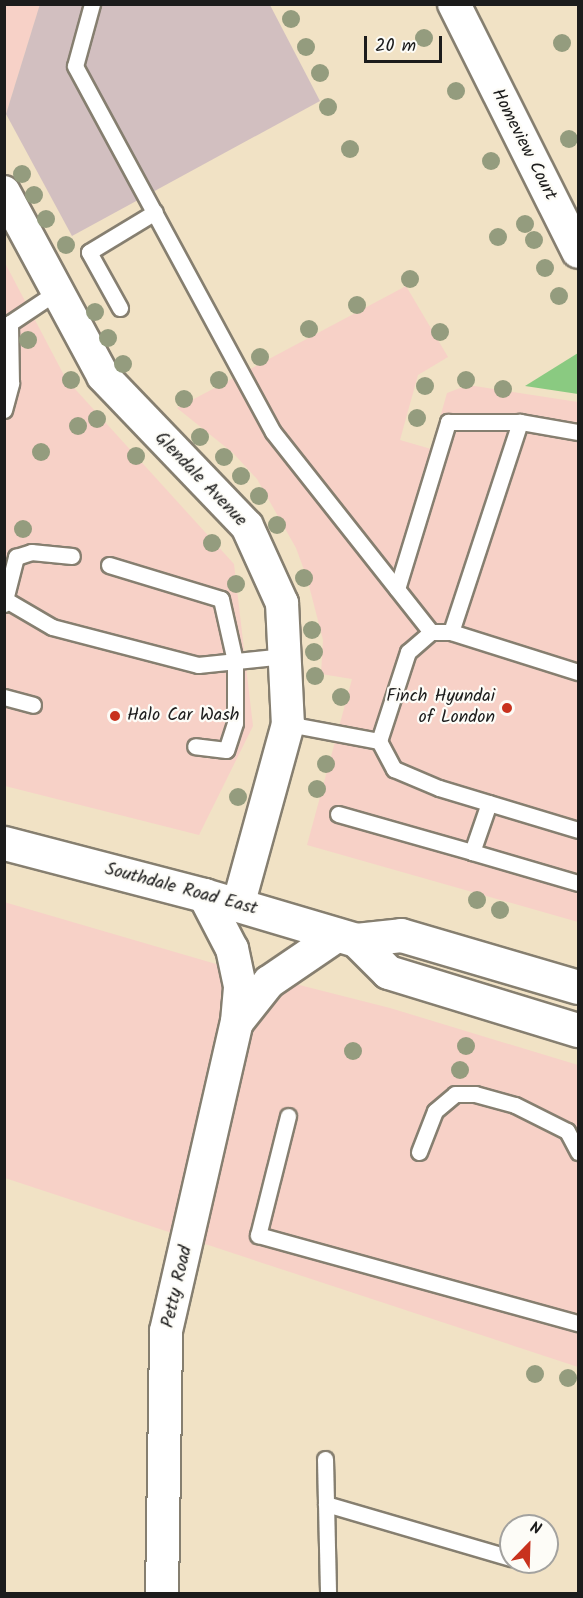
<!DOCTYPE html>
<style>
body{margin:0}
#map{position:relative;width:583px;height:1598px;overflow:hidden;background:#f1e2c5;font-family:Kalam,sans-serif}
div>[style]{position:absolute}
.built>*{inset:0;background:#f7d1c7}
.industrial>*{inset:0;background:#d2bfc0}
.green>*{inset:0;background:#8aca81}
.roads{filter:drop-shadow(2px 0 #867f70) drop-shadow(-2px 0 #867f70) drop-shadow(0 2px #867f70) drop-shadow(0 -2px #867f70)}
.service>*{height:15px;margin:-7.5px;padding:0 7.5px;transform-origin:7.5px;border-radius:7.5px;background:#fff}
.minor>*{height:32px;margin:-16px;padding:0 16px;transform-origin:16px;border-radius:16px;background:#fff}
.secondary>*{height:33px;margin:-16.5px;padding:0 16.5px;transform-origin:16.5px;border-radius:16.5px;background:#fff}
.trees>*{width:18px;height:18px;margin:-9px;border-radius:50%;background:#949c7e}
.dots>*{width:16px;height:16px;translate:-50% -50%;box-sizing:border-box;border:3px solid #fdfcf7;border-radius:50%}
span{translate:-50% -50%;white-space:nowrap;text-align:center;line-height:1.15;-webkit-text-stroke:4.5px #fdfcf7;paint-order:stroke}
.street-label{font-size:18px;color:#1c1c1c}
.poi-label{font-size:18px;color:#1c1c1c}
.right{translate:-100% -50%;text-align:right}
.left{translate:0 -50%;text-align:left}
.frame{position:absolute;inset:0;border:6px solid #1c1c1c;pointer-events:none}
.north{position:absolute;left:499px;top:1514px;width:60px;height:60px;box-sizing:border-box;background:#fdfcf7;border:2px solid #a3a29f;border-radius:50%;rotate:23deg;font-size:16px;font-weight:700;line-height:24px;text-align:center;color:#1c1c1c}
.north::after{content:'';display:block;margin:auto;width:21px;height:27px;background:#c8321e;clip-path:polygon(50% 0,100% 100%,50% 72%,0 100%)}
.scale{position:absolute;left:364px;top:36px;width:78px;height:27px;box-sizing:border-box;border:3px solid #1c1c1c;border-top:0;padding-left:8px;font-size:18px;line-height:21px;white-space:nowrap;color:#1c1c1c;-webkit-text-stroke:4px #fdfcf7;paint-order:stroke}
</style>
<div id="map">
<div class="built">
<i style="clip-path:polygon(4px 5px,40px 5px,6px 114px,4px 112px)"></i>
<i style="clip-path:polygon(4px 261px,66px 379px,234px 564px,253px 726px,199px 835px,5px 786px)"></i>
<i style="clip-path:polygon(406px 286px,448px 357px,418px 375px,400px 440px,431px 449px,447px 393px,468px 385px,578px 402px,578px 922px,307px 845px,352px 679px,321px 674px,323px 640px,307px 578px,296px 548px,257px 479px,233px 453px,177px 408px)"></i>
<i style="clip-path:polygon(4px 902px,216px 964px,390px 1008px,578px 1065px,578px 1367px,5px 1178px)"></i>
</div>
<div class="industrial">
<i style="clip-path:polygon(40px 4px,270px 5px,320px 101px,72px 236px,6px 114px)"></i>
</div>
<div class="green">
<i style="clip-path:polygon(578px 353px,578px 394px,525px 386px)"></i>
</div>
<div class="roads">
<div class="service">
<i style="left:92px;top:4px;width:64px;rotate:105.3deg"></i>
<i style="left:75px;top:66px;width:416px;rotate:61.6deg"></i>
<i style="left:273px;top:432px;width:255px;rotate:51.7deg"></i>
<i style="left:120px;top:308px;width:64px;rotate:-119deg"></i>
<i style="left:89px;top:252px;width:77px;rotate:-31.2deg"></i>
<i style="left:10px;top:323px;width:58px;rotate:-33.7deg"></i>
<i style="left:4px;top:410px;width:28px;rotate:-75deg"></i>
<i style="left:11px;top:383px;width:60px;rotate:-91deg"></i>
<i style="left:109px;top:565px;width:117px;rotate:16.9deg"></i>
<i style="left:221px;top:599px;width:64px;rotate:77.3deg"></i>
<i style="left:235px;top:661px;width:62px;rotate:90deg"></i>
<i style="left:235px;top:723px;width:28px;rotate:108deg"></i>
<i style="left:226px;top:750px;width:31px;rotate:-173deg"></i>
<i style="left:397px;top:589px;width:175px;rotate:-73deg"></i>
<i style="left:448px;top:422px;width:72px"></i>
<i style="left:6px;top:600px;width:53px;rotate:30.4deg"></i>
<i style="left:52px;top:627px;width:151px;rotate:14.6deg"></i>
<i style="left:198px;top:665px;width:87px;rotate:-5.9deg"></i>
<i style="left:4px;top:604px;width:49px;rotate:-75.7deg"></i>
<i style="left:16px;top:557px;width:16px;rotate:-18deg"></i>
<i style="left:31px;top:552px;width:41px;rotate:5.6deg"></i>
<i style="left:451px;top:632px;width:133px;rotate:17.5deg"></i>
<i style="left:4px;top:697px;width:30px;rotate:15deg"></i>
<i style="left:288px;top:724px;width:93px;rotate:10.6deg"></i>
<i style="left:379px;top:741px;width:32px;rotate:62deg"></i>
<i style="left:394px;top:769px;width:49px;rotate:22.9deg"></i>
<i style="left:439px;top:788px;width:145px;rotate:16.8deg"></i>
<i style="left:379px;top:741px;width:94px;rotate:-72deg"></i>
<i style="left:408px;top:652px;width:30px;rotate:-41deg"></i>
<i style="left:431px;top:632px;width:20px"></i>
<i style="left:451px;top:632px;width:221px;rotate:-71.8deg"></i>
<i style="left:520px;top:422px;width:59px;rotate:9.8deg"></i>
<i style="left:489px;top:803px;width:52px;rotate:109.1deg"></i>
<i style="left:472px;top:852px;width:110px;rotate:16.3deg"></i>
<i style="left:338px;top:814px;width:139px;rotate:15.8deg"></i>
<i style="left:288px;top:1116px;width:123px;rotate:104.1deg"></i>
<i style="left:258px;top:1235px;width:332px;rotate:15.4deg"></i>
<i style="left:419px;top:1152px;width:44px;rotate:-68.7deg"></i>
<i style="left:435px;top:1111px;width:26px;rotate:-40deg"></i>
<i style="left:455px;top:1094px;width:20px"></i>
<i style="left:475px;top:1094px;width:41px;rotate:15.4deg"></i>
<i style="left:515px;top:1105px;width:58px;rotate:26.6deg"></i>
<i style="left:567px;top:1131px;width:24px;rotate:62deg"></i>
<i style="left:325px;top:1459px;width:135px;rotate:88.7deg"></i>
<i style="left:326px;top:1504px;width:193px;rotate:16.3deg"></i>
</div>
<div class="minor">
<i style="left:454px;top:4px;width:277px;rotate:63.4deg"></i>
<i style="left:4px;top:192px;width:209px;rotate:61.7deg"></i>
<i style="left:103px;top:376px;width:208px;rotate:46.2deg"></i>
<i style="left:247px;top:526px;width:85px;rotate:65.6deg"></i>
<i style="left:282px;top:603px;width:121px;rotate:87.2deg"></i>
<i style="left:288px;top:724px;width:188px;rotate:105.4deg"></i>
<i style="left:238px;top:1021px;width:50px;rotate:-51.5deg"></i>
<i style="left:269px;top:982px;width:83px;rotate:-34.3deg"></i>
<i style="left:162px;top:1594px;width:263px;rotate:-89.1deg"></i>
<i style="left:166px;top:1331px;width:317px;rotate:-77.1deg"></i>
<i style="left:237px;top:1022px;width:36px;rotate:-85deg"></i>
<i style="left:240px;top:986px;width:38px;rotate:-102deg"></i>
<i style="left:232px;top:949px;width:61px;rotate:-117.4deg"></i>
</div>
<div class="secondary">
<i style="left:4px;top:843px;width:207px;rotate:14.6deg"></i>
<i style="left:204px;top:895px;width:159px;rotate:16.5deg"></i>
<i style="left:356px;top:940px;width:45px;rotate:-6.3deg"></i>
<i style="left:401px;top:935px;width:184px;rotate:16.4deg"></i>
<i style="left:356px;top:940px;width:45px;rotate:45deg"></i>
<i style="left:388px;top:972px;width:199px;rotate:17deg"></i>
</div>
</div>
<div class="trees">
<i style="left:291px;top:19px"></i>
<i style="left:424px;top:38px"></i>
<i style="left:562px;top:43px"></i>
<i style="left:306px;top:47px"></i>
<i style="left:320px;top:73px"></i>
<i style="left:456px;top:91px"></i>
<i style="left:328px;top:107px"></i>
<i style="left:569px;top:139px"></i>
<i style="left:350px;top:149px"></i>
<i style="left:491px;top:161px"></i>
<i style="left:22px;top:174px"></i>
<i style="left:34px;top:195px"></i>
<i style="left:46px;top:219px"></i>
<i style="left:525px;top:224px"></i>
<i style="left:498px;top:237px"></i>
<i style="left:534px;top:240px"></i>
<i style="left:66px;top:245px"></i>
<i style="left:545px;top:268px"></i>
<i style="left:410px;top:279px"></i>
<i style="left:559px;top:296px"></i>
<i style="left:357px;top:305px"></i>
<i style="left:95px;top:312px"></i>
<i style="left:309px;top:329px"></i>
<i style="left:440px;top:332px"></i>
<i style="left:108px;top:338px"></i>
<i style="left:28px;top:340px"></i>
<i style="left:260px;top:357px"></i>
<i style="left:123px;top:364px"></i>
<i style="left:71px;top:380px"></i>
<i style="left:219px;top:380px"></i>
<i style="left:466px;top:380px"></i>
<i style="left:425px;top:386px"></i>
<i style="left:503px;top:389px"></i>
<i style="left:184px;top:399px"></i>
<i style="left:417px;top:418px"></i>
<i style="left:97px;top:419px"></i>
<i style="left:78px;top:426px"></i>
<i style="left:200px;top:437px"></i>
<i style="left:41px;top:452px"></i>
<i style="left:136px;top:456px"></i>
<i style="left:224px;top:457px"></i>
<i style="left:241px;top:476px"></i>
<i style="left:259px;top:496px"></i>
<i style="left:277px;top:525px"></i>
<i style="left:23px;top:529px"></i>
<i style="left:212px;top:543px"></i>
<i style="left:304px;top:578px"></i>
<i style="left:236px;top:584px"></i>
<i style="left:312px;top:630px"></i>
<i style="left:314px;top:652px"></i>
<i style="left:315px;top:676px"></i>
<i style="left:341px;top:697px"></i>
<i style="left:326px;top:764px"></i>
<i style="left:317px;top:789px"></i>
<i style="left:238px;top:797px"></i>
<i style="left:477px;top:900px"></i>
<i style="left:500px;top:910px"></i>
<i style="left:466px;top:1046px"></i>
<i style="left:353px;top:1051px"></i>
<i style="left:460px;top:1070px"></i>
<i style="left:535px;top:1374px"></i>
<i style="left:568px;top:1378px"></i>
</div>
<div class="dots">
<i style="left:507px;top:708px;background:#c8321e"></i>
<i style="left:115px;top:716px;background:#c8321e"></i>
</div>
<div class="street-label">
<span style="left:523px;top:145px;rotate:63deg">Homeview Court</span>
<span style="left:200px;top:480px;rotate:46deg">Glendale Avenue</span>
<span style="left:181px;top:890px;rotate:15deg">Southdale Road East</span>
<span style="left:178px;top:1287px;rotate:-77deg">Petty Road</span>
</div>
<div class="poi-label">
<span class="right" style="left:495px;top:708px">Finch Hyundai<br>of London</span>
<span class="left" style="left:127px;top:716px">Halo Car Wash</span>
</div>
<div class="frame"></div>
<div class="north">N</div>
<div class="scale">20 m</div>
</div>
